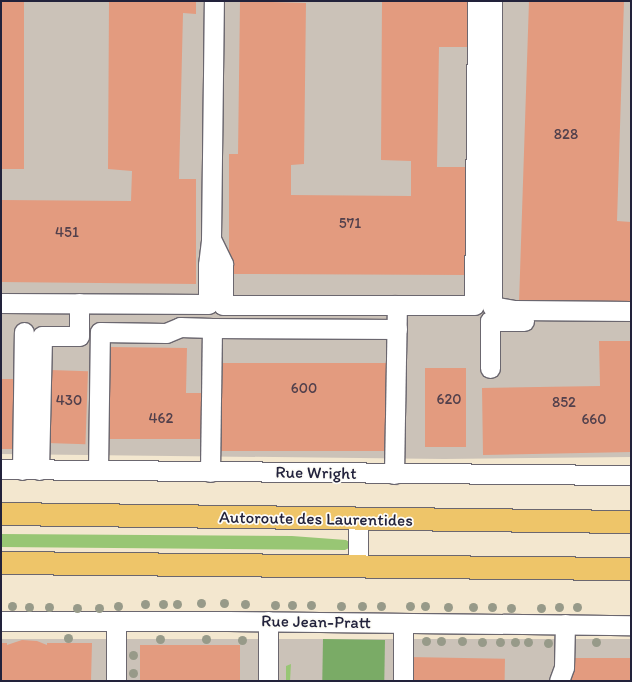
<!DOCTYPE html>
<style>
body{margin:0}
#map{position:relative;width:632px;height:682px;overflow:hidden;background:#f3e7cf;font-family:Itim,sans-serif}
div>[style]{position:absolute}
.industrial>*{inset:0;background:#cbc2b8;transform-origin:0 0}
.green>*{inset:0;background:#98c674}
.forest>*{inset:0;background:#7aab66;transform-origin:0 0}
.building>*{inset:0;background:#e39b7f;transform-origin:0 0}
.roads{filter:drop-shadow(1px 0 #6b676f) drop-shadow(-1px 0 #6b676f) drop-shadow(0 1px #6b676f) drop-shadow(0 -1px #6b676f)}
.minor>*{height:19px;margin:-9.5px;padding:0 9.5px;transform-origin:9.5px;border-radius:9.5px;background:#fff}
.highway>*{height:22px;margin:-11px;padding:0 11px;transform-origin:11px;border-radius:11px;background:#eec569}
.trees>*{width:9px;height:9px;margin:-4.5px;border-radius:50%;background:#979a89}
span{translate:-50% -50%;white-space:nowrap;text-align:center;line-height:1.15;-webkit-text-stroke:3.5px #fdfcf7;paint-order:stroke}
.number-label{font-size:15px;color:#52404c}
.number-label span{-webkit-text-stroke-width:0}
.street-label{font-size:17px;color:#22223b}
.frame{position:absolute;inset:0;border:2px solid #22223b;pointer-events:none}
</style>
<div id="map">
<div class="industrial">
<i style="clip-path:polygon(1px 1px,631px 1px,631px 457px,444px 459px,1px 454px)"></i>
<i style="left:1px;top:639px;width:630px;height:42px"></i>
</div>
<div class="green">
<i style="clip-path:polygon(1px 534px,292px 536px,346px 540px,349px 542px,349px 548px,345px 550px,1px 547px)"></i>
<i style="clip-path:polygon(291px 664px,290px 681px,286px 681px,286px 666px)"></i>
</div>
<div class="forest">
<i style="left:323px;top:639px;width:62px;height:42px;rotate:1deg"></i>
</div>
<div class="building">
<i style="left:1px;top:1px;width:23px;height:168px"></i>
<i style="clip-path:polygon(109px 1px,196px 1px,196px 14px,183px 13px,179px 179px,196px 179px,196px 284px,1px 282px,1px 200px,131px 201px,132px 171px,108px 169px)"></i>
<i style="clip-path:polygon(240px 1px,306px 3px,304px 164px,291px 165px,291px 195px,411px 196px,411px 161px,381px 160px,382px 1px,469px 1px,469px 47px,439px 47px,437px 167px,469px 167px,466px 275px,229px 274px,229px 154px,238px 154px)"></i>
<i style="clip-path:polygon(529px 1px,624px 1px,617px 221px,631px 222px,631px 307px,519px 303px)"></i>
<i style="clip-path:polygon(599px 341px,631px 341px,631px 452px,483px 455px,482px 388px,600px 386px)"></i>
<i style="clip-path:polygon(109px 347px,187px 348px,186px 393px,202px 393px,201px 439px,107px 439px)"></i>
<i style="left:212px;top:363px;width:174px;height:88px"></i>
<i style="left:425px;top:368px;width:41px;height:79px"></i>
<i style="left:50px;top:370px;width:38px;height:73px;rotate:2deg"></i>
<i style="left:1px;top:379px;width:18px;height:70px"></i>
<i style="clip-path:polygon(22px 640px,37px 641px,47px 645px,47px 643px,92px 643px,91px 681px,1px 681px,1px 643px,7px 643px,7px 645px)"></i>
<i style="left:140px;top:645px;width:100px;height:36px"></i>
<i style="left:408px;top:657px;width:97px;height:24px;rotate:1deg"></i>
<i style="left:570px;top:658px;width:61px;height:23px"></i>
</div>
<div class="roads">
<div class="minor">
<i style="left:492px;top:1px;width:305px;rotate:90deg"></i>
<i style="left:492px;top:306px;width:23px;rotate:10deg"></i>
<i style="left:515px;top:310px;width:116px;rotate:0.5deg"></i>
<i style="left:211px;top:239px;width:28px;rotate:64deg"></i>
<i style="left:223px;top:264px;width:41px;rotate:90deg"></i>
<i style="left:223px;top:305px;width:174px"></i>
<i style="left:1px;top:303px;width:207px;rotate:0.3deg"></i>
<i style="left:208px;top:304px;width:39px;rotate:-90deg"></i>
<i style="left:208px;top:265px;width:26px;rotate:-83deg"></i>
<i style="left:211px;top:239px;width:238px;rotate:-89.3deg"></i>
<i style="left:212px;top:328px;width:185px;rotate:0.3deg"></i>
<i style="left:490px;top:368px;width:47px;rotate:-90deg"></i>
<i style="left:490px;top:321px;width:34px"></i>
<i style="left:1px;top:469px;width:630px;rotate:0.55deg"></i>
<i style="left:22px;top:470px;width:138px;rotate:-89.2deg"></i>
<i style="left:39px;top:470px;width:134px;rotate:-88.7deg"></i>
<i style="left:42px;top:336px;width:37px"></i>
<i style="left:79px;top:336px;width:33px;rotate:-90deg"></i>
<i style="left:98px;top:470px;width:138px;rotate:-89.2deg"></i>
<i style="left:100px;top:332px;width:66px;rotate:0.9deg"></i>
<i style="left:166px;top:333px;width:15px;rotate:-23deg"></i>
<i style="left:180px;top:327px;width:32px;rotate:2deg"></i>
<i style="left:212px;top:328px;width:144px;rotate:90.8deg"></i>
<i style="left:394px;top:474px;width:169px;rotate:-89deg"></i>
<i style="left:397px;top:305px;width:77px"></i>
<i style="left:474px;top:305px;width:304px;rotate:-89.4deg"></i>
<i style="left:358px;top:566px;width:46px;rotate:-90deg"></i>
<i style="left:1px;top:621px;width:227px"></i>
<i style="left:228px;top:621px;width:403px;rotate:0.6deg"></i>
<i style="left:116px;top:681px;width:60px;rotate:-90deg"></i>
<i style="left:268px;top:681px;width:60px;rotate:-90deg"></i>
<i style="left:403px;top:681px;width:58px;rotate:-90deg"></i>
<i style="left:559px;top:681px;width:15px;rotate:-70deg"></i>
<i style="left:564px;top:667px;width:43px;rotate:-88.7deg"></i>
</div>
<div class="highway">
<i style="left:1px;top:514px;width:630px;rotate:0.73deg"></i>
<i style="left:1px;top:563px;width:630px;rotate:0.55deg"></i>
</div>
</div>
<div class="trees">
<i style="left:201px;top:603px"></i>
<i style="left:224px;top:603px"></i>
<i style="left:145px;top:604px"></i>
<i style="left:163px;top:604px"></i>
<i style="left:177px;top:604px"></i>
<i style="left:245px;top:604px"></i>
<i style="left:275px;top:605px"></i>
<i style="left:292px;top:605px"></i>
<i style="left:311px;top:605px"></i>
<i style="left:12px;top:606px"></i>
<i style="left:118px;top:606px"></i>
<i style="left:341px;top:606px"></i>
<i style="left:362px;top:606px"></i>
<i style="left:381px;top:606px"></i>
<i style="left:410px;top:606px"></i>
<i style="left:425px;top:606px"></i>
<i style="left:29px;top:607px"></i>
<i style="left:49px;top:607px"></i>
<i style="left:448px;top:607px"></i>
<i style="left:473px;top:607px"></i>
<i style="left:492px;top:607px"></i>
<i style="left:559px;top:607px"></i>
<i style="left:577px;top:607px"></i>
<i style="left:77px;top:608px"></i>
<i style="left:99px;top:608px"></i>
<i style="left:511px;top:608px"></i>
<i style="left:541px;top:608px"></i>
<i style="left:68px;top:638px"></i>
<i style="left:160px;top:639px"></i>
<i style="left:206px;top:639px"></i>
<i style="left:242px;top:640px"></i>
<i style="left:426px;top:641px"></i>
<i style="left:441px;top:641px"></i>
<i style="left:462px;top:641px"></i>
<i style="left:482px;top:642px"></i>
<i style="left:500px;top:642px"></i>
<i style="left:515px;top:642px"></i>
<i style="left:528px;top:642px"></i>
<i style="left:596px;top:642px"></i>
<i style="left:548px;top:643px"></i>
<i style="left:133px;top:655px"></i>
<i style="left:133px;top:673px"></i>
</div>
<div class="number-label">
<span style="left:566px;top:135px">828</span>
<span style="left:350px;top:224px">571</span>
<span style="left:67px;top:233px">451</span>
<span style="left:304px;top:389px">600</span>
<span style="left:449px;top:400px">620</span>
<span style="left:69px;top:401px">430</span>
<span style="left:564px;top:403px">852</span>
<span style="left:161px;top:419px">462</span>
<span style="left:594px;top:420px">660</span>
</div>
<div class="street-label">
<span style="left:316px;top:473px;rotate:1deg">Rue Wright</span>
<span style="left:316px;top:519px;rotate:1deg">Autoroute des Laurentides</span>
<span style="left:316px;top:622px;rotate:1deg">Rue Jean-Pratt</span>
</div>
<div class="frame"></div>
</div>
